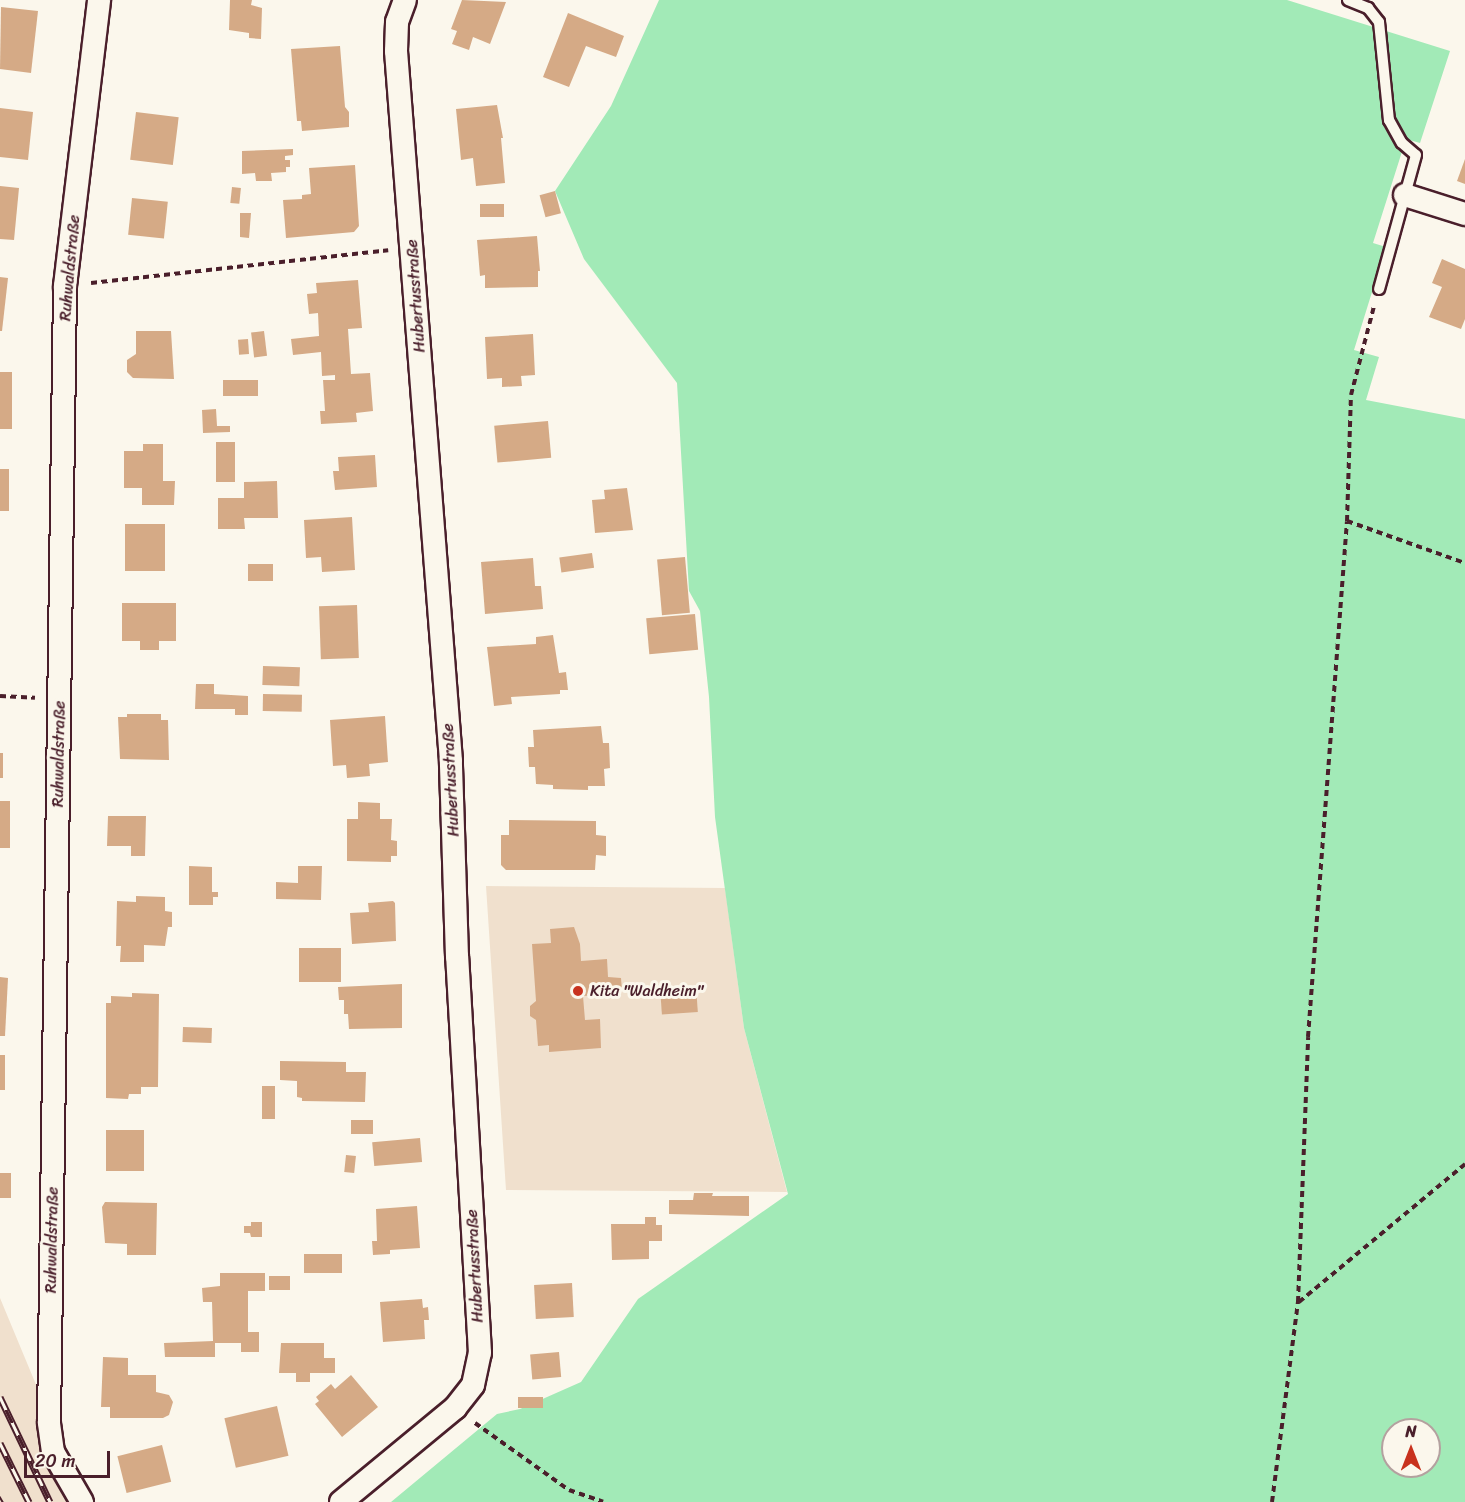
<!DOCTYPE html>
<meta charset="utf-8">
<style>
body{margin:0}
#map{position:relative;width:1465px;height:1502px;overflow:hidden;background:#fbf7ec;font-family:Sriracha,sans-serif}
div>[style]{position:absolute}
.built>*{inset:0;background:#f0e0cd}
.green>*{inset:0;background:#a2eab7}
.building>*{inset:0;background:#d5aa86;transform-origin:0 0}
.path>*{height:4px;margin-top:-2px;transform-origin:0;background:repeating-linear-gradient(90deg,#4a1f2b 0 6px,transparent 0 10.5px)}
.roads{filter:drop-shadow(2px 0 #4a1f2b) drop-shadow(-2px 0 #4a1f2b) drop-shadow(0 2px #4a1f2b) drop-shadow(0 -2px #4a1f2b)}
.service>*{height:10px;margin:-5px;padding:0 5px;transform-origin:5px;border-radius:5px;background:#fbf7ec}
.minor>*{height:22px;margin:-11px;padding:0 11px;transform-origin:11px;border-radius:11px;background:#fbf7ec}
.tram>*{height:1.5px;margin:-0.75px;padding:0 0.75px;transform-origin:0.75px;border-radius:0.75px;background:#4a1f2b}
.rail>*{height:7px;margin-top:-3.5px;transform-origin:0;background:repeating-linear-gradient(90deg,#fbf7ec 0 14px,#4a1f2b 0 28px);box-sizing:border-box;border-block:2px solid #4a1f2b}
.dots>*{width:16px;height:16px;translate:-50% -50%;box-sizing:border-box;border:3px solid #fbf7ec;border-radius:50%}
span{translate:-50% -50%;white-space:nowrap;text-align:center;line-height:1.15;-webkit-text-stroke:6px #fbf7ec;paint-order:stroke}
.street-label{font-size:16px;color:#4a1f2b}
.poi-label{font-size:16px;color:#4a1f2b}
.left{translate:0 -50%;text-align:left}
.north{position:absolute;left:1381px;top:1418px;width:60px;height:60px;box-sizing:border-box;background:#fbf7ec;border:2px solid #b4a19f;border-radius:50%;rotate:0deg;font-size:16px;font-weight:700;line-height:24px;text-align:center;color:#4a1f2b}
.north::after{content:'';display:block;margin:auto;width:21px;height:27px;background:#c8321e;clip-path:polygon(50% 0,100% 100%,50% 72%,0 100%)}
.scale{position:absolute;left:24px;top:1451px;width:86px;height:27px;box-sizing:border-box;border:3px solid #4a1f2b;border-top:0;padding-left:8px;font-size:18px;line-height:21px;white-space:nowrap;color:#4a1f2b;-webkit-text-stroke:4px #fbf7ec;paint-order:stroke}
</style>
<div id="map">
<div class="built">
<i style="clip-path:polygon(486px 886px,725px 888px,744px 1028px,787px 1192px,506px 1190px)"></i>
<i style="clip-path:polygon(0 1298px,37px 1387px,36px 1423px,74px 1502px,0 1502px)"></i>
</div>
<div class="green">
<i style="clip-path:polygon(evenodd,659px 0,1287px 0,1450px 51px,1420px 143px,1406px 139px,1373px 243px,1386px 247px,1354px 350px,1379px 357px,1366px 400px,1465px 419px,1465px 1502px,391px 1502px,497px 1414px,520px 1409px,581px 1382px,638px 1299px,788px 1194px,744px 1028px,715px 817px,709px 697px,700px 611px,689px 591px,677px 383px,584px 259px,555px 191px,611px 106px,659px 0,1393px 1430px,1429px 1430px,1429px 1466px,1393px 1466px,1393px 1430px)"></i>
</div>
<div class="building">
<i style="clip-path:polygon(230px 0,252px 0,251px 5px,262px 8px,261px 39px,249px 38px,249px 33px,229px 30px)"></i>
<i style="clip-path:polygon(462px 0,506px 2px,490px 44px,473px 37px,469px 50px,452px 44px,457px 31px,451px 29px)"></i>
<i style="clip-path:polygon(1px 7px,38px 11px,31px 73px,0 69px)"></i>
<i style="clip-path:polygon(568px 13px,624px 36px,616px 57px,586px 46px,569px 87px,543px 77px)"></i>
<i style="clip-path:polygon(340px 46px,345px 107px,349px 112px,349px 127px,302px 131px,301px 121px,297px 121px,291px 49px)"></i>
<i style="clip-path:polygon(497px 105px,503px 138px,501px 138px,505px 183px,476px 186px,473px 158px,461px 160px,456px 109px)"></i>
<i style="clip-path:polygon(0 108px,33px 112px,28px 160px,0 157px)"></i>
<i style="left:136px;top:112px;width:43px;height:48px;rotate:7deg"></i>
<i style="clip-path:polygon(293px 149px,293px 155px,285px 156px,285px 160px,290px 160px,290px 167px,286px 167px,286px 172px,271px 173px,272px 181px,256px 181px,255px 173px,242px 174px,242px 151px)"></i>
<i style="clip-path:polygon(1465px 159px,1465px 184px,1457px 181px)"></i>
<i style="clip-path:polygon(355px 165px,359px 226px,354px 232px,286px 238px,283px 200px,302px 199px,302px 195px,311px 194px,309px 168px)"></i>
<i style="clip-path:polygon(0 186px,19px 188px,14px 240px,0 239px)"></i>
<i style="left:232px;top:187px;width:9px;height:16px;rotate:6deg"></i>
<i style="left:555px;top:191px;width:23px;height:16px;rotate:75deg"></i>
<i style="left:132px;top:198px;width:36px;height:37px;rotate:6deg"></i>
<i style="left:504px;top:204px;width:13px;height:24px;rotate:90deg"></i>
<i style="clip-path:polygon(240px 213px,251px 213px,249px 238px,240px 237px)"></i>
<i style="clip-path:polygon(537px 236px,540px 271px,538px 271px,538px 287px,485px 288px,485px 275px,480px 276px,477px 240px)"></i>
<i style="clip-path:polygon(1442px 259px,1465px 269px,1465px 319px,1461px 329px,1429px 317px,1442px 287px,1432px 283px)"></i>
<i style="clip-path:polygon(0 277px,8px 278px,2px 331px,0 331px)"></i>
<i style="clip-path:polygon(358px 280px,362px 328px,348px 329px,351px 374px,370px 373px,373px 411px,356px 413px,357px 422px,321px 424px,320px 411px,325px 411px,323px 380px,335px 380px,335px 375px,322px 376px,321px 352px,293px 355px,291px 339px,319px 336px,318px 313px,309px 314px,307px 294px,317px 293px,316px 283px)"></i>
<i style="clip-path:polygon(136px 331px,171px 331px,174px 379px,133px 378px,127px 372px,127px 360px,136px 354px)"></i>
<i style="left:264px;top:331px;width:25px;height:13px;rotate:83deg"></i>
<i style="clip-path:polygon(533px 334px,535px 375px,521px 376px,522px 386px,502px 387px,502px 378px,487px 379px,485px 337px)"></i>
<i style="left:248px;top:339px;width:15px;height:10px;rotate:86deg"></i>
<i style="left:0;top:372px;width:12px;height:57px"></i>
<i style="left:223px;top:380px;width:35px;height:16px"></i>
<i style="clip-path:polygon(216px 409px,217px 426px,230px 426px,230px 432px,203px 433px,202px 410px)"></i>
<i style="left:548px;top:421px;width:37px;height:54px;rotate:85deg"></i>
<i style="left:216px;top:442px;width:19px;height:40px"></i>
<i style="clip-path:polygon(143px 444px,163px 444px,163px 481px,175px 481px,174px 505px,142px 505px,142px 488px,124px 488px,124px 451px,143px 451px)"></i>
<i style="clip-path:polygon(375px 455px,377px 487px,335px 490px,333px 471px,339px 471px,338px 457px)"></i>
<i style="left:0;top:469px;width:9px;height:42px"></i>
<i style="clip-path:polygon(277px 481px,278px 518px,244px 518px,245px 529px,218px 529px,218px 498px,244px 498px,244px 482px)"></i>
<i style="clip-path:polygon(627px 488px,633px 530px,595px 533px,592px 500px,605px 499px,604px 490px)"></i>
<i style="clip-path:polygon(352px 517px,355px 570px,322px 572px,321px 557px,306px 558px,304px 520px)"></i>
<i style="left:125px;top:524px;width:40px;height:47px"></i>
<i style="left:592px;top:553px;width:15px;height:33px;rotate:82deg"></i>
<i style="left:685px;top:557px;width:56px;height:28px;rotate:85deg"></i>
<i style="clip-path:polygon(533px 558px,535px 586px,541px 586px,543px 609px,485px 614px,481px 562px)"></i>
<i style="left:273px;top:564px;width:17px;height:25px;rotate:90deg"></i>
<i style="clip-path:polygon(122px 603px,176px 603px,176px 641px,159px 641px,159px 650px,140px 650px,140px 641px,122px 641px)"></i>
<i style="left:357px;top:605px;width:53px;height:38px;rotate:88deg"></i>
<i style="left:695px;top:614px;width:36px;height:49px;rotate:85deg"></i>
<i style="clip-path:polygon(553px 635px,559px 673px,566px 672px,568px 690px,560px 690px,560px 694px,511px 697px,512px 704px,494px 706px,487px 647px,536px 644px,536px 637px)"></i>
<i style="left:263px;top:666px;width:37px;height:19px;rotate:2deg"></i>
<i style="clip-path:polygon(196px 684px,214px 684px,214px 694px,248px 696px,248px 715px,235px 715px,235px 709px,195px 709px)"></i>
<i style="left:263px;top:694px;width:39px;height:17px;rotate:1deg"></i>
<i style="clip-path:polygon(127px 714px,161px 714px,161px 720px,168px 720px,169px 760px,120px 759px,118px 717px,127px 717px)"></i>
<i style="clip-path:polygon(385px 716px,388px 762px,369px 764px,370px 776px,347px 778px,346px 765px,333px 766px,330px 720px)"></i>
<i style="clip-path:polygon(601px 726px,603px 743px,609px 743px,610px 768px,604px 769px,605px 786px,588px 786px,588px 790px,553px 789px,553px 785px,536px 784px,535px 767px,529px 767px,528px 747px,534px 747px,533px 730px)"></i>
<i style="left:0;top:753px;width:3px;height:25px"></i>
<i style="left:0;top:801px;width:10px;height:47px"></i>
<i style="clip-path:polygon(358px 802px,380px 803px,380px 819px,392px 819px,391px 840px,397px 841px,397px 856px,391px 856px,391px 862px,347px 861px,347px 819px,358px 819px)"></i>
<i style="clip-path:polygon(108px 816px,146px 816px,145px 856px,131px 856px,131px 846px,107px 846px)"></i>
<i style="clip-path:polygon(509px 820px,596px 821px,596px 835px,606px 836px,606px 856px,596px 855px,595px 870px,506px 870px,501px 865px,501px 835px,509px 835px)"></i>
<i style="clip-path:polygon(189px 866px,212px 867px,212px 892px,218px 892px,218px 897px,213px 897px,213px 905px,189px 905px)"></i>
<i style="clip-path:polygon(298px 866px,322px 866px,321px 900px,276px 899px,276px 882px,298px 883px)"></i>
<i style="clip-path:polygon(136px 896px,165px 897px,165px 911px,172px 912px,172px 927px,168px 927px,165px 946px,144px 945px,144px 962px,120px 962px,121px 946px,116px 946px,117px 901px,136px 902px)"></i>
<i style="clip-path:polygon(393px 901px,395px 903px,396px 941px,352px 944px,350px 913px,369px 912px,368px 903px)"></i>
<i style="clip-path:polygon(574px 927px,580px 944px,581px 961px,607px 959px,608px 977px,621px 978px,622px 990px,609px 994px,583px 996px,585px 1020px,600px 1019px,601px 1048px,549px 1052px,549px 1045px,538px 1046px,536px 1020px,530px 1016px,530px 1006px,536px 1001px,532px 944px,551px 943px,550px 929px)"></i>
<i style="left:299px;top:948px;width:42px;height:34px"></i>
<i style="clip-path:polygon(0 977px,8px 978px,5px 1036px,0 1036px)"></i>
<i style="clip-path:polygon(402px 984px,402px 1028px,349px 1029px,348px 1014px,344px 1014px,344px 1000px,339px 1000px,338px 987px)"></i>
<i style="left:696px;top:986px;width:26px;height:36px;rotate:86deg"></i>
<i style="clip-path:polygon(132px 993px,159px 994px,158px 1087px,141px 1087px,141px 1094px,129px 1094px,128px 1099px,106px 1098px,106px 1003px,111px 1003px,111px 996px,132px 997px)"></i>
<i style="left:183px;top:1027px;width:29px;height:15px;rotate:2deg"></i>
<i style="left:0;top:1055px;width:5px;height:35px"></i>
<i style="clip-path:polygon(280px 1061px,346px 1062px,346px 1072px,366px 1072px,365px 1102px,302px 1101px,302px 1098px,297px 1097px,297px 1081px,280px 1080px)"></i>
<i style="left:262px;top:1086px;width:13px;height:33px"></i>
<i style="left:351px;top:1120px;width:22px;height:14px"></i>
<i style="left:106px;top:1130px;width:38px;height:41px"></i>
<i style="left:420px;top:1138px;width:24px;height:48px;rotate:85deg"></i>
<i style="left:346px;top:1155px;width:10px;height:17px;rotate:6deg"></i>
<i style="left:0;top:1173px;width:11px;height:25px"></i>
<i style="clip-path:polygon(694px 1193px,713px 1193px,712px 1196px,749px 1196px,749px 1216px,669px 1214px,669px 1200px,693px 1200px)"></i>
<i style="clip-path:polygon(105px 1202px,157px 1203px,156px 1255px,127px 1255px,127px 1244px,105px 1243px,102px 1207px)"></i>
<i style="clip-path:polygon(417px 1206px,420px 1248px,390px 1250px,390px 1254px,373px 1255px,372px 1241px,377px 1241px,376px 1209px)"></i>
<i style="clip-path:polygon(645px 1217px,656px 1217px,656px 1225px,662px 1225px,662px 1241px,649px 1241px,649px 1259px,612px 1260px,611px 1224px,645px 1224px)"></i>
<i style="clip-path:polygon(251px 1222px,262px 1222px,262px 1237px,251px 1237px,250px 1233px,244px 1233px,244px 1226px,251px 1226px)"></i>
<i style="left:304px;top:1254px;width:38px;height:19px"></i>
<i style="clip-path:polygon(220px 1273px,265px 1273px,265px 1291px,248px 1291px,248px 1332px,259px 1332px,259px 1352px,241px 1352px,241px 1343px,215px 1343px,215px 1357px,165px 1357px,164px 1343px,213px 1341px,212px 1302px,203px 1302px,202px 1288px,220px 1286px)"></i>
<i style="left:269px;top:1276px;width:21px;height:14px"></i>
<i style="left:572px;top:1283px;width:34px;height:38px;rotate:87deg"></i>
<i style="clip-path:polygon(422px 1299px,423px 1308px,428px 1307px,429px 1320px,424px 1320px,425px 1339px,383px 1342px,380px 1302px)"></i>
<i style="clip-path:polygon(281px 1343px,324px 1343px,324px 1358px,335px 1358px,335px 1373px,310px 1373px,310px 1382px,296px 1382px,296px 1373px,279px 1373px)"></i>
<i style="left:559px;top:1352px;width:25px;height:29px;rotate:85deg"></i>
<i style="clip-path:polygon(103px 1357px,128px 1358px,128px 1375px,156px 1375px,156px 1392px,169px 1395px,173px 1402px,169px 1415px,163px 1418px,110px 1418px,110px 1407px,101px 1407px)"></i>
<i style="clip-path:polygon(351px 1375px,378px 1407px,342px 1437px,315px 1404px,319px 1401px,316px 1397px,331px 1384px,335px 1389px)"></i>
<i style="left:543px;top:1397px;width:11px;height:25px;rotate:90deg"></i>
<i style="left:277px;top:1406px;width:51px;height:54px;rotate:77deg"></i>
<i style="left:162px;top:1445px;width:38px;height:46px;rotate:76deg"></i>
</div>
<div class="path">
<i style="left:91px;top:283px;width:299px;rotate:-6.3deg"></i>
<i style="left:1347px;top:521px;width:125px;rotate:19.6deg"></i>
<i style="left:0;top:696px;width:35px;rotate:3deg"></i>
<i style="left:1299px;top:1302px;width:216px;rotate:-39.7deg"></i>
<i style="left:475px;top:1423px;width:115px;rotate:35.5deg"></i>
<i style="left:569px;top:1490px;width:36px;rotate:19deg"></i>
<i style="left:1272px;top:1502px;width:202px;rotate:-82.6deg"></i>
<i style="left:1298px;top:1302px;width:265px;rotate:-87.8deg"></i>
<i style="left:1308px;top:1037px;width:517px;rotate:-85.68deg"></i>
<i style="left:1347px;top:521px;width:126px;rotate:-88.2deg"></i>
<i style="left:1351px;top:395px;width:92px;rotate:-75.5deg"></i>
</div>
<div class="roads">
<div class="service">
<i style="left:1348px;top:0;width:22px;rotate:22deg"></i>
<i style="left:1368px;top:8px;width:18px;rotate:52deg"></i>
<i style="left:1379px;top:22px;width:99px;rotate:84.2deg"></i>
<i style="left:1389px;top:120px;width:26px;rotate:61deg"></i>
<i style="left:1402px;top:143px;width:18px;rotate:41deg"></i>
<i style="left:1416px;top:155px;width:139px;rotate:105.4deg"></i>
</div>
<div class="minor">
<i style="left:1405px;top:195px;width:63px;rotate:17.6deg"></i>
<i style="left:82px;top:1502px;width:58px;rotate:-120.1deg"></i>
<i style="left:53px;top:1452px;width:30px;rotate:-98deg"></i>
<i style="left:49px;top:1422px;width:1136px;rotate:-89.19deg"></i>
<i style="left:65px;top:286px;width:288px;rotate:-83.2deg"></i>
<i style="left:341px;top:1502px;width:148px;rotate:-39.5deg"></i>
<i style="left:455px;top:1408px;width:29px;rotate:-52deg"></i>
<i style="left:473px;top:1385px;width:33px;rotate:-78deg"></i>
<i style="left:480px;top:1353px;width:397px;rotate:-93.3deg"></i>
<i style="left:457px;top:957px;width:196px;rotate:-91.8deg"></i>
<i style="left:451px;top:761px;width:712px;rotate:-94.43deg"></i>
<i style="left:396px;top:51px;width:29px;rotate:-88deg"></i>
<i style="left:397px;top:22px;width:23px;rotate:-70deg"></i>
</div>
</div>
<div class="tram">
<i style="left:0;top:1497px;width:6px;rotate:59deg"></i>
</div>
<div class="rail">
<i style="left:0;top:1397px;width:116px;rotate:64.5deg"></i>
<i style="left:0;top:1443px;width:66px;rotate:63.8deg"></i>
</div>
<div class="dots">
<i style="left:578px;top:991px;background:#c8321e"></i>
</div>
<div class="street-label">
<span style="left:70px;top:268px;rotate:-85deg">Ruhwaldstraße</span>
<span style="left:416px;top:296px;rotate:-94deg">Hubertusstraße</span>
<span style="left:59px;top:754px;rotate:-89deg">Ruhwaldstraße</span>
<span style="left:451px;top:780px;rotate:-93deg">Hubertusstraße</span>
<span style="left:52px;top:1240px;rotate:-89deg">Ruhwaldstraße</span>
<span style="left:475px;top:1266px;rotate:-93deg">Hubertusstraße</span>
</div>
<div class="poi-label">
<span class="left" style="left:590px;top:991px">Kita "Waldheim"</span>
</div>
<div class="north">N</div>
<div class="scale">20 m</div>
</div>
